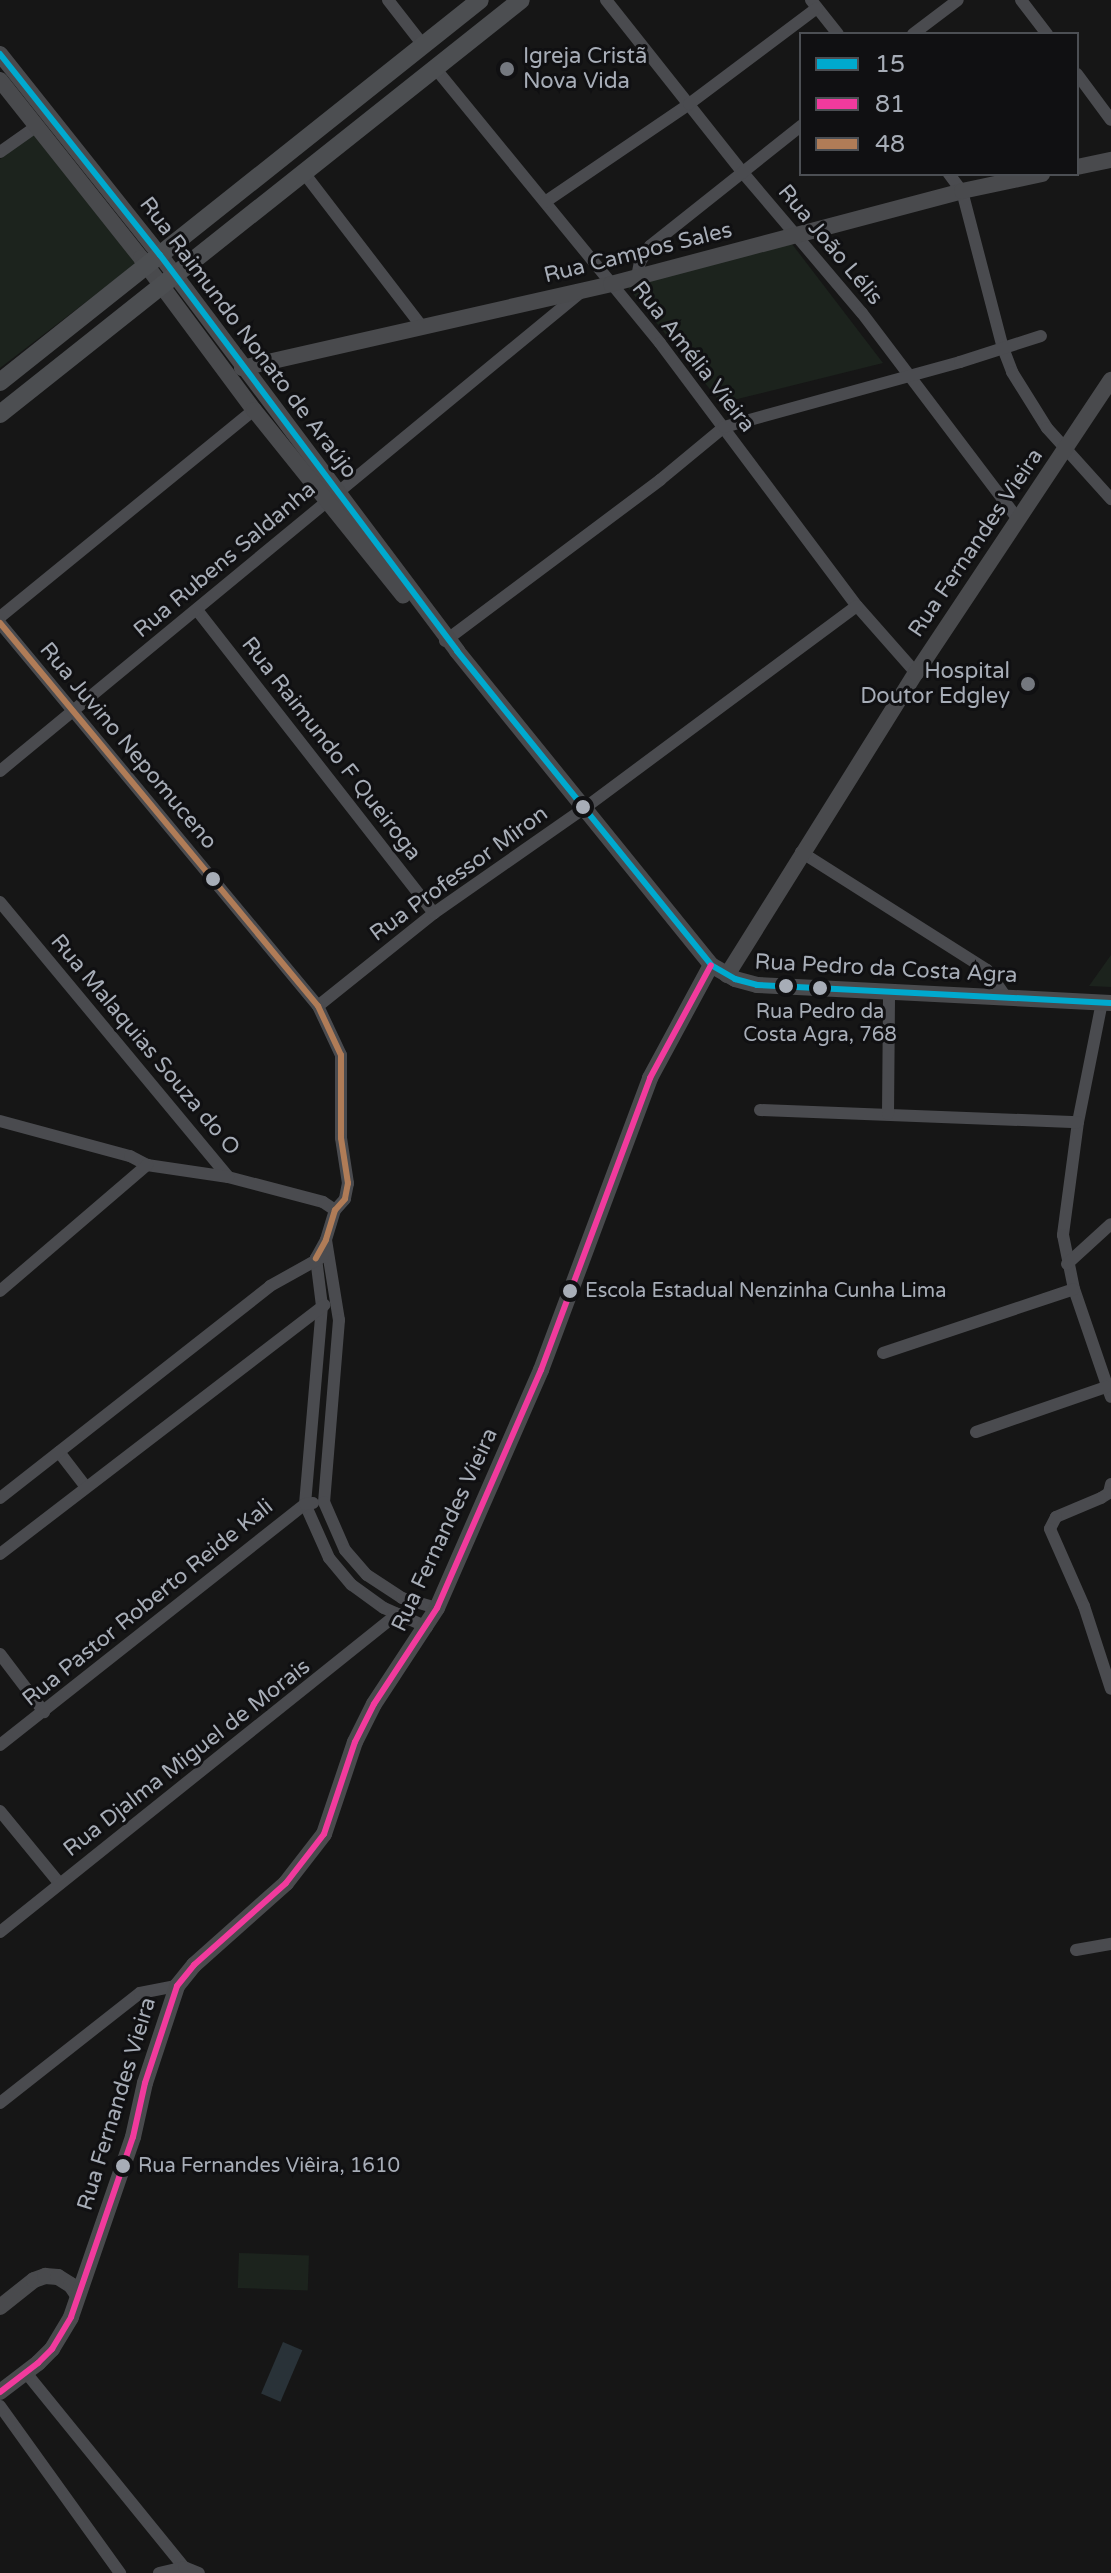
<!DOCTYPE html>
<meta charset="utf-8">
<style>
body{margin:0}
#map{position:relative;width:1111px;height:2573px;overflow:hidden;background:#161616;font-family:"Varela Round",sans-serif}
div>[style]{position:absolute}
.green>*{inset:0;background:#1c231d;transform-origin:0 0}
.water>*{inset:0;background:#293238;transform-origin:0 0}
.street>*{height:12px;margin:-6px;padding:0 6px;transform-origin:6px;border-radius:6px;background:#4a4b4f}
.secondary>*{height:16px;margin:-8px;padding:0 8px;transform-origin:8px;border-radius:8px;background:#494a4d}
.primary>*{height:18px;margin:-9px;padding:0 9px;transform-origin:9px;border-radius:9px;background:#4c4e51}
.bus-1>*{height:6px;margin:-3px;padding:0 3px;transform-origin:3px;border-radius:3px;background:#00a9ce}
.bus-2>*{height:6px;margin:-3px;padding:0 3px;transform-origin:3px;border-radius:3px;background:#f13a9d}
.bus-3>*{height:6px;margin:-3px;padding:0 3px;transform-origin:3px;border-radius:3px;background:#b07c57}
.dots>*{width:22px;height:22px;translate:-50% -50%;box-sizing:border-box;border:4px solid #101012;border-radius:50%}
span{translate:-50% -50%;white-space:nowrap;text-align:center;line-height:1.15;-webkit-text-stroke:6px #101012;paint-order:stroke}
.bus-label{font-size:20px;color:#a7adb7}
.left{translate:0 -50%;text-align:left}
.poi-label{font-size:22px;color:#a7adb7}
.right{translate:-100% -50%;text-align:right}
.street-label{font-size:22px;color:#a7adb7}
.legend{position:absolute;left:799px;top:32px;width:280px;height:144px;box-sizing:border-box;background:#101012;border:2px solid #4c4f54;margin:0;padding:10px 14px;list-style:none;font-size:24px;color:#a7adb7}
.legend li{display:flex;align-items:center;gap:16px;height:40px}
.legend b{width:40px;border:2px solid #4c4f54}
</style>
<div id="map">
<div class="green">
<i style="clip-path:polygon(37px 131px,138px 262px,0 368px,0 159px)"></i>
<i style="clip-path:polygon(792px 244px,883px 363px,721px 403px,626px 285px)"></i>
<i style="clip-path:polygon(1111px 955px,1111px 987px,1089px 986px)"></i>
<i style="left:239px;top:2253px;width:70px;height:35px;rotate:2deg"></i>
</div>
<div class="water">
<i style="left:283px;top:2342px;width:21px;height:56px;rotate:23deg"></i>
</div>
<div class="street">
<i style="left:388px;top:0;width:57px;rotate:52.1deg"></i>
<i style="left:606px;top:0;width:222px;rotate:51.6deg"></i>
<i style="left:744px;top:174px;width:182px;rotate:49.7deg"></i>
<i style="left:862px;top:313px;width:258px;rotate:52.9deg"></i>
<i style="left:811px;top:0;width:43px;rotate:51.5deg"></i>
<i style="left:1021px;top:0;width:43px;rotate:52.6deg"></i>
<i style="left:913px;top:34px;width:56px;rotate:-37.1deg"></i>
<i style="left:435px;top:68px;width:355px;rotate:50.7deg"></i>
<i style="left:660px;top:343px;width:329px;rotate:53.2deg"></i>
<i style="left:857px;top:606px;width:89px;rotate:48.6deg"></i>
<i style="left:1077px;top:74px;width:57px;rotate:53.5deg"></i>
<i style="left:0;top:152px;width:45px;rotate:-35.1deg"></i>
<i style="left:304px;top:173px;width:195px;rotate:52.5deg"></i>
<i style="left:949px;top:174px;width:21px;rotate:53deg"></i>
<i style="left:962px;top:191px;width:162px;rotate:75.4deg"></i>
<i style="left:1003px;top:348px;width:26px;rotate:69deg"></i>
<i style="left:1012px;top:372px;width:66px;rotate:58deg"></i>
<i style="left:1047px;top:428px;width:96px;rotate:48deg"></i>
<i style="left:545px;top:202px;width:174px;rotate:-34.2deg"></i>
<i style="left:689px;top:104px;width:160px;rotate:-36.9deg"></i>
<i style="left:637px;top:277px;width:15px;rotate:-79deg"></i>
<i style="left:640px;top:262px;width:19px;rotate:-58deg"></i>
<i style="left:650px;top:246px;width:193px;rotate:-38.5deg"></i>
<i style="left:197px;top:610px;width:385px;rotate:52deg"></i>
<i style="left:0;top:617px;width:328px;rotate:-39.2deg"></i>
<i style="left:0;top:623px;width:498px;rotate:50.3deg"></i>
<i style="left:318px;top:1006px;width:54px;rotate:64.9deg"></i>
<i style="left:341px;top:1055px;width:83px;rotate:90deg"></i>
<i style="left:341px;top:1138px;width:46px;rotate:81.2deg"></i>
<i style="left:348px;top:1183px;width:16px;rotate:101deg"></i>
<i style="left:345px;top:1199px;width:15px;rotate:132deg"></i>
<i style="left:335px;top:1210px;width:31px;rotate:107deg"></i>
<i style="left:326px;top:1240px;width:21px;rotate:119deg"></i>
<i style="left:445px;top:641px;width:269px;rotate:-36.8deg"></i>
<i style="left:660px;top:480px;width:83px;rotate:-39.6deg"></i>
<i style="left:724px;top:427px;width:245px;rotate:-15.4deg"></i>
<i style="left:960px;top:362px;width:85px;rotate:-17.8deg"></i>
<i style="left:0;top:771px;width:753px;rotate:-39.5deg"></i>
<i style="left:801px;top:852px;width:220px;rotate:32.4deg"></i>
<i style="left:987px;top:970px;width:35px;rotate:55deg"></i>
<i style="left:0;top:902px;width:357px;rotate:50.3deg"></i>
<i style="left:228px;top:1177px;width:98px;rotate:14.7deg"></i>
<i style="left:323px;top:1202px;width:14px;rotate:34deg"></i>
<i style="left:1102px;top:1002px;width:122px;rotate:101.3deg"></i>
<i style="left:1078px;top:1122px;width:114px;rotate:97.6deg"></i>
<i style="left:1063px;top:1235px;width:55px;rotate:78.5deg"></i>
<i style="left:1074px;top:1289px;width:114px;rotate:71.1deg"></i>
<i style="left:318px;top:1006px;width:149px;rotate:-38.7deg"></i>
<i style="left:434px;top:913px;width:185px;rotate:-34.9deg"></i>
<i style="left:586px;top:807px;width:337px;rotate:-36.6deg"></i>
<i style="left:760px;top:1110px;width:318px;rotate:2.2deg"></i>
<i style="left:888px;top:1114px;width:122px;rotate:-89.5deg"></i>
<i style="left:0;top:1121px;width:135px;rotate:15.1deg"></i>
<i style="left:130px;top:1156px;width:19px;rotate:28deg"></i>
<i style="left:147px;top:1165px;width:82px;rotate:8.4deg"></i>
<i style="left:326px;top:1240px;width:81px;rotate:80.8deg"></i>
<i style="left:339px;top:1320px;width:183px;rotate:94.7deg"></i>
<i style="left:324px;top:1502px;width:52px;rotate:66.4deg"></i>
<i style="left:345px;top:1550px;width:33px;rotate:49deg"></i>
<i style="left:367px;top:1575px;width:42px;rotate:33.3deg"></i>
<i style="left:402px;top:1598px;width:36px;rotate:16deg"></i>
<i style="left:316px;top:1258px;width:48px;rotate:82.9deg"></i>
<i style="left:322px;top:1306px;width:199px;rotate:94.9deg"></i>
<i style="left:305px;top:1504px;width:59px;rotate:66deg"></i>
<i style="left:329px;top:1558px;width:35px;rotate:50deg"></i>
<i style="left:352px;top:1585px;width:39px;rotate:36deg"></i>
<i style="left:384px;top:1608px;width:47px;rotate:23.8deg"></i>
<i style="left:1067px;top:1264px;width:59px;rotate:-42.3deg"></i>
<i style="left:0;top:1291px;width:194px;rotate:-40.6deg"></i>
<i style="left:883px;top:1353px;width:201px;rotate:-18.5deg"></i>
<i style="left:976px;top:1432px;width:138px;rotate:-19.1deg"></i>
<i style="left:59px;top:1452px;width:44px;rotate:52.4deg"></i>
<i style="left:1111px;top:1484px;width:9px;rotate:103deg"></i>
<i style="left:1109px;top:1493px;width:9px;rotate:148deg"></i>
<i style="left:1101px;top:1498px;width:49px;rotate:157.1deg"></i>
<i style="left:1056px;top:1517px;width:13px;rotate:117deg"></i>
<i style="left:1050px;top:1529px;width:84px;rotate:66.2deg"></i>
<i style="left:1084px;top:1606px;width:87px;rotate:72deg"></i>
<i style="left:0;top:1498px;width:343px;rotate:-38.1deg"></i>
<i style="left:270px;top:1286px;width:60px;rotate:-29.1deg"></i>
<i style="left:0;top:1554px;width:409px;rotate:-37.5deg"></i>
<i style="left:0;top:1654px;width:73px;rotate:52.8deg"></i>
<i style="left:0;top:1745px;width:389px;rotate:-38.3deg"></i>
<i style="left:305px;top:1504px;width:8px;rotate:-7deg"></i>
<i style="left:0;top:1811px;width:94px;rotate:50.6deg"></i>
<i style="left:0;top:1932px;width:509px;rotate:-38.69deg"></i>
<i style="left:1076px;top:1950px;width:36px;rotate:-10deg"></i>
<i style="left:0;top:2103px;width:178px;rotate:-38.2deg"></i>
<i style="left:140px;top:1993px;width:38px;rotate:-11deg"></i>
<i style="left:27px;top:2374px;width:249px;rotate:50.9deg"></i>
<i style="left:0;top:2406px;width:206px;rotate:54.3deg"></i>
<i style="left:159px;top:2573px;width:26px;rotate:-13deg"></i>
<i style="left:184px;top:2567px;width:16px;rotate:22deg"></i>
</div>
<div class="secondary">
<i style="left:0;top:54px;width:257px;rotate:51.5deg"></i>
<i style="left:160px;top:255px;width:495px;rotate:53.1deg"></i>
<i style="left:457px;top:651px;width:404px;rotate:51deg"></i>
<i style="left:711px;top:965px;width:28px;rotate:30deg"></i>
<i style="left:735px;top:979px;width:23px;rotate:15deg"></i>
<i style="left:757px;top:985px;width:354px;rotate:2.9deg"></i>
<i style="left:0;top:80px;width:227px;rotate:51.6deg"></i>
<i style="left:141px;top:258px;width:189px;rotate:53.4deg"></i>
<i style="left:254px;top:410px;width:238px;rotate:51.2deg"></i>
<i style="left:1077px;top:167px;width:35px;rotate:-12deg"></i>
<i style="left:242px;top:368px;width:378px;rotate:-12.8deg"></i>
<i style="left:611px;top:284px;width:363px;rotate:-14.8deg"></i>
<i style="left:962px;top:191px;width:82px;rotate:-12deg"></i>
<i style="left:727px;top:975px;width:356px;rotate:-58deg"></i>
<i style="left:916px;top:673px;width:352px;rotate:-56.4deg"></i>
<i style="left:0;top:2307px;width:43px;rotate:-38.5deg"></i>
<i style="left:34px;top:2280px;width:12px;rotate:-20deg"></i>
<i style="left:45px;top:2276px;width:13px;rotate:4deg"></i>
<i style="left:58px;top:2277px;width:15px;rotate:32deg"></i>
<i style="left:71px;top:2285px;width:11px;rotate:56deg"></i>
<i style="left:0;top:2392px;width:48px;rotate:-37.3deg"></i>
<i style="left:38px;top:2363px;width:20px;rotate:-45deg"></i>
<i style="left:52px;top:2349px;width:37px;rotate:-59deg"></i>
<i style="left:71px;top:2317px;width:190px;rotate:-71deg"></i>
<i style="left:133px;top:2137px;width:55px;rotate:-77.5deg"></i>
<i style="left:145px;top:2083px;width:102px;rotate:-71.7deg"></i>
<i style="left:177px;top:1986px;width:27px;rotate:-51deg"></i>
<i style="left:194px;top:1965px;width:123px;rotate:-41.7deg"></i>
<i style="left:286px;top:1883px;width:62px;rotate:-52.2deg"></i>
<i style="left:324px;top:1834px;width:97px;rotate:-71.4deg"></i>
<i style="left:355px;top:1742px;width:42px;rotate:-63.4deg"></i>
<i style="left:374px;top:1704px;width:115px;rotate:-56.7deg"></i>
<i style="left:437px;top:1608px;width:260px;rotate:-66.4deg"></i>
<i style="left:541px;top:1370px;width:312px;rotate:-69.5deg"></i>
<i style="left:650px;top:1078px;width:128px;rotate:-61.6deg"></i>
</div>
<div class="primary">
<i style="left:0;top:382px;width:613px;rotate:-38.51deg"></i>
<i style="left:0;top:414px;width:665px;rotate:-38.47deg"></i>
</div>
<div class="bus-1">
<i style="left:0;top:54px;width:257px;rotate:51.5deg"></i>
<i style="left:160px;top:255px;width:495px;rotate:53.1deg"></i>
<i style="left:457px;top:651px;width:404px;rotate:51deg"></i>
<i style="left:711px;top:965px;width:28px;rotate:30deg"></i>
<i style="left:735px;top:979px;width:23px;rotate:15deg"></i>
<i style="left:757px;top:985px;width:354px;rotate:2.9deg"></i>
</div>
<div class="bus-2">
<i style="left:0;top:2392px;width:48px;rotate:-37.3deg"></i>
<i style="left:38px;top:2363px;width:20px;rotate:-45deg"></i>
<i style="left:52px;top:2349px;width:37px;rotate:-59deg"></i>
<i style="left:71px;top:2317px;width:190px;rotate:-71deg"></i>
<i style="left:133px;top:2137px;width:55px;rotate:-77.5deg"></i>
<i style="left:145px;top:2083px;width:102px;rotate:-71.7deg"></i>
<i style="left:177px;top:1986px;width:27px;rotate:-51deg"></i>
<i style="left:194px;top:1965px;width:123px;rotate:-41.7deg"></i>
<i style="left:286px;top:1883px;width:62px;rotate:-52.2deg"></i>
<i style="left:324px;top:1834px;width:97px;rotate:-71.4deg"></i>
<i style="left:355px;top:1742px;width:42px;rotate:-63.4deg"></i>
<i style="left:374px;top:1704px;width:115px;rotate:-56.7deg"></i>
<i style="left:437px;top:1608px;width:260px;rotate:-66.4deg"></i>
<i style="left:541px;top:1370px;width:312px;rotate:-69.5deg"></i>
<i style="left:650px;top:1078px;width:128px;rotate:-61.6deg"></i>
</div>
<div class="bus-3">
<i style="left:0;top:623px;width:498px;rotate:50.3deg"></i>
<i style="left:318px;top:1006px;width:54px;rotate:64.9deg"></i>
<i style="left:341px;top:1055px;width:83px;rotate:90deg"></i>
<i style="left:341px;top:1138px;width:46px;rotate:81.2deg"></i>
<i style="left:348px;top:1183px;width:16px;rotate:101deg"></i>
<i style="left:345px;top:1199px;width:15px;rotate:132deg"></i>
<i style="left:335px;top:1210px;width:31px;rotate:107deg"></i>
<i style="left:326px;top:1240px;width:21px;rotate:119deg"></i>
</div>
<div class="dots">
<i style="left:507px;top:69px;background:#74787f"></i>
<i style="left:1028px;top:684px;background:#74787f"></i>
<i style="left:583px;top:807px;background:#a7adb7"></i>
<i style="left:213px;top:879px;background:#a7adb7"></i>
<i style="left:786px;top:986px;background:#a7adb7"></i>
<i style="left:820px;top:988px;background:#a7adb7"></i>
<i style="left:570px;top:1291px;background:#a7adb7"></i>
<i style="left:123px;top:2166px;background:#a7adb7"></i>
</div>
<div class="bus-label">
<span style="left:820px;top:1024px">Rua Pedro da<br>Costa Agra, 768</span>
<span class="left" style="left:585px;top:1291px">Escola Estadual Nenzinha Cunha Lima</span>
<span class="left" style="left:138px;top:2166px">Rua Fernandes Viêira, 1610</span>
</div>
<div class="poi-label">
<span class="left" style="left:523px;top:69px">Igreja Cristã<br>Nova Vida</span>
<span class="right" style="left:1010px;top:684px">Hospital<br>Doutor Edgley</span>
</div>
<div class="street-label">
<span style="left:830px;top:245px;rotate:50deg">Rua João Lélis</span>
<span style="left:638px;top:253px;rotate:-14deg">Rua Campos Sales</span>
<span style="left:248px;top:338px;rotate:53deg">Rua Raimundo Nonato de Araújo</span>
<span style="left:693px;top:357px;rotate:52deg">Rua Amélia Vieira</span>
<span style="left:976px;top:543px;rotate:-56deg">Rua Fernandes Vieira</span>
<span style="left:225px;top:560px;rotate:-40deg">Rua Rubens Saldanha</span>
<span style="left:128px;top:746px;rotate:50deg">Rua Juvino Nepomuceno</span>
<span style="left:331px;top:749px;rotate:52deg">Rua Raimundo F Queiroga</span>
<span style="left:459px;top:874px;rotate:-36deg">Rua Professor Miron</span>
<span style="left:886px;top:969px;rotate:3deg">Rua Pedro da Costa Agra</span>
<span style="left:145px;top:1045px;rotate:50deg">Rua Malaquias Souza do O</span>
<span style="left:445px;top:1530px;rotate:-65deg">Rua Fernandes Vieira</span>
<span style="left:148px;top:1603px;rotate:-39deg">Rua Pastor Roberto Reide Kali</span>
<span style="left:187px;top:1758px;rotate:-38deg">Rua Djalma Miguel de Morais</span>
<span style="left:117px;top:2104px;rotate:-73deg">Rua Fernandes Vieira</span>
</div>
<ul class="legend">
<li><b style="height:10px;background:#00a9ce"></b>15</li>
<li><b style="height:10px;background:#f13a9d"></b>81</li>
<li><b style="height:10px;background:#b07c57"></b>48</li>
</ul>
</div>
